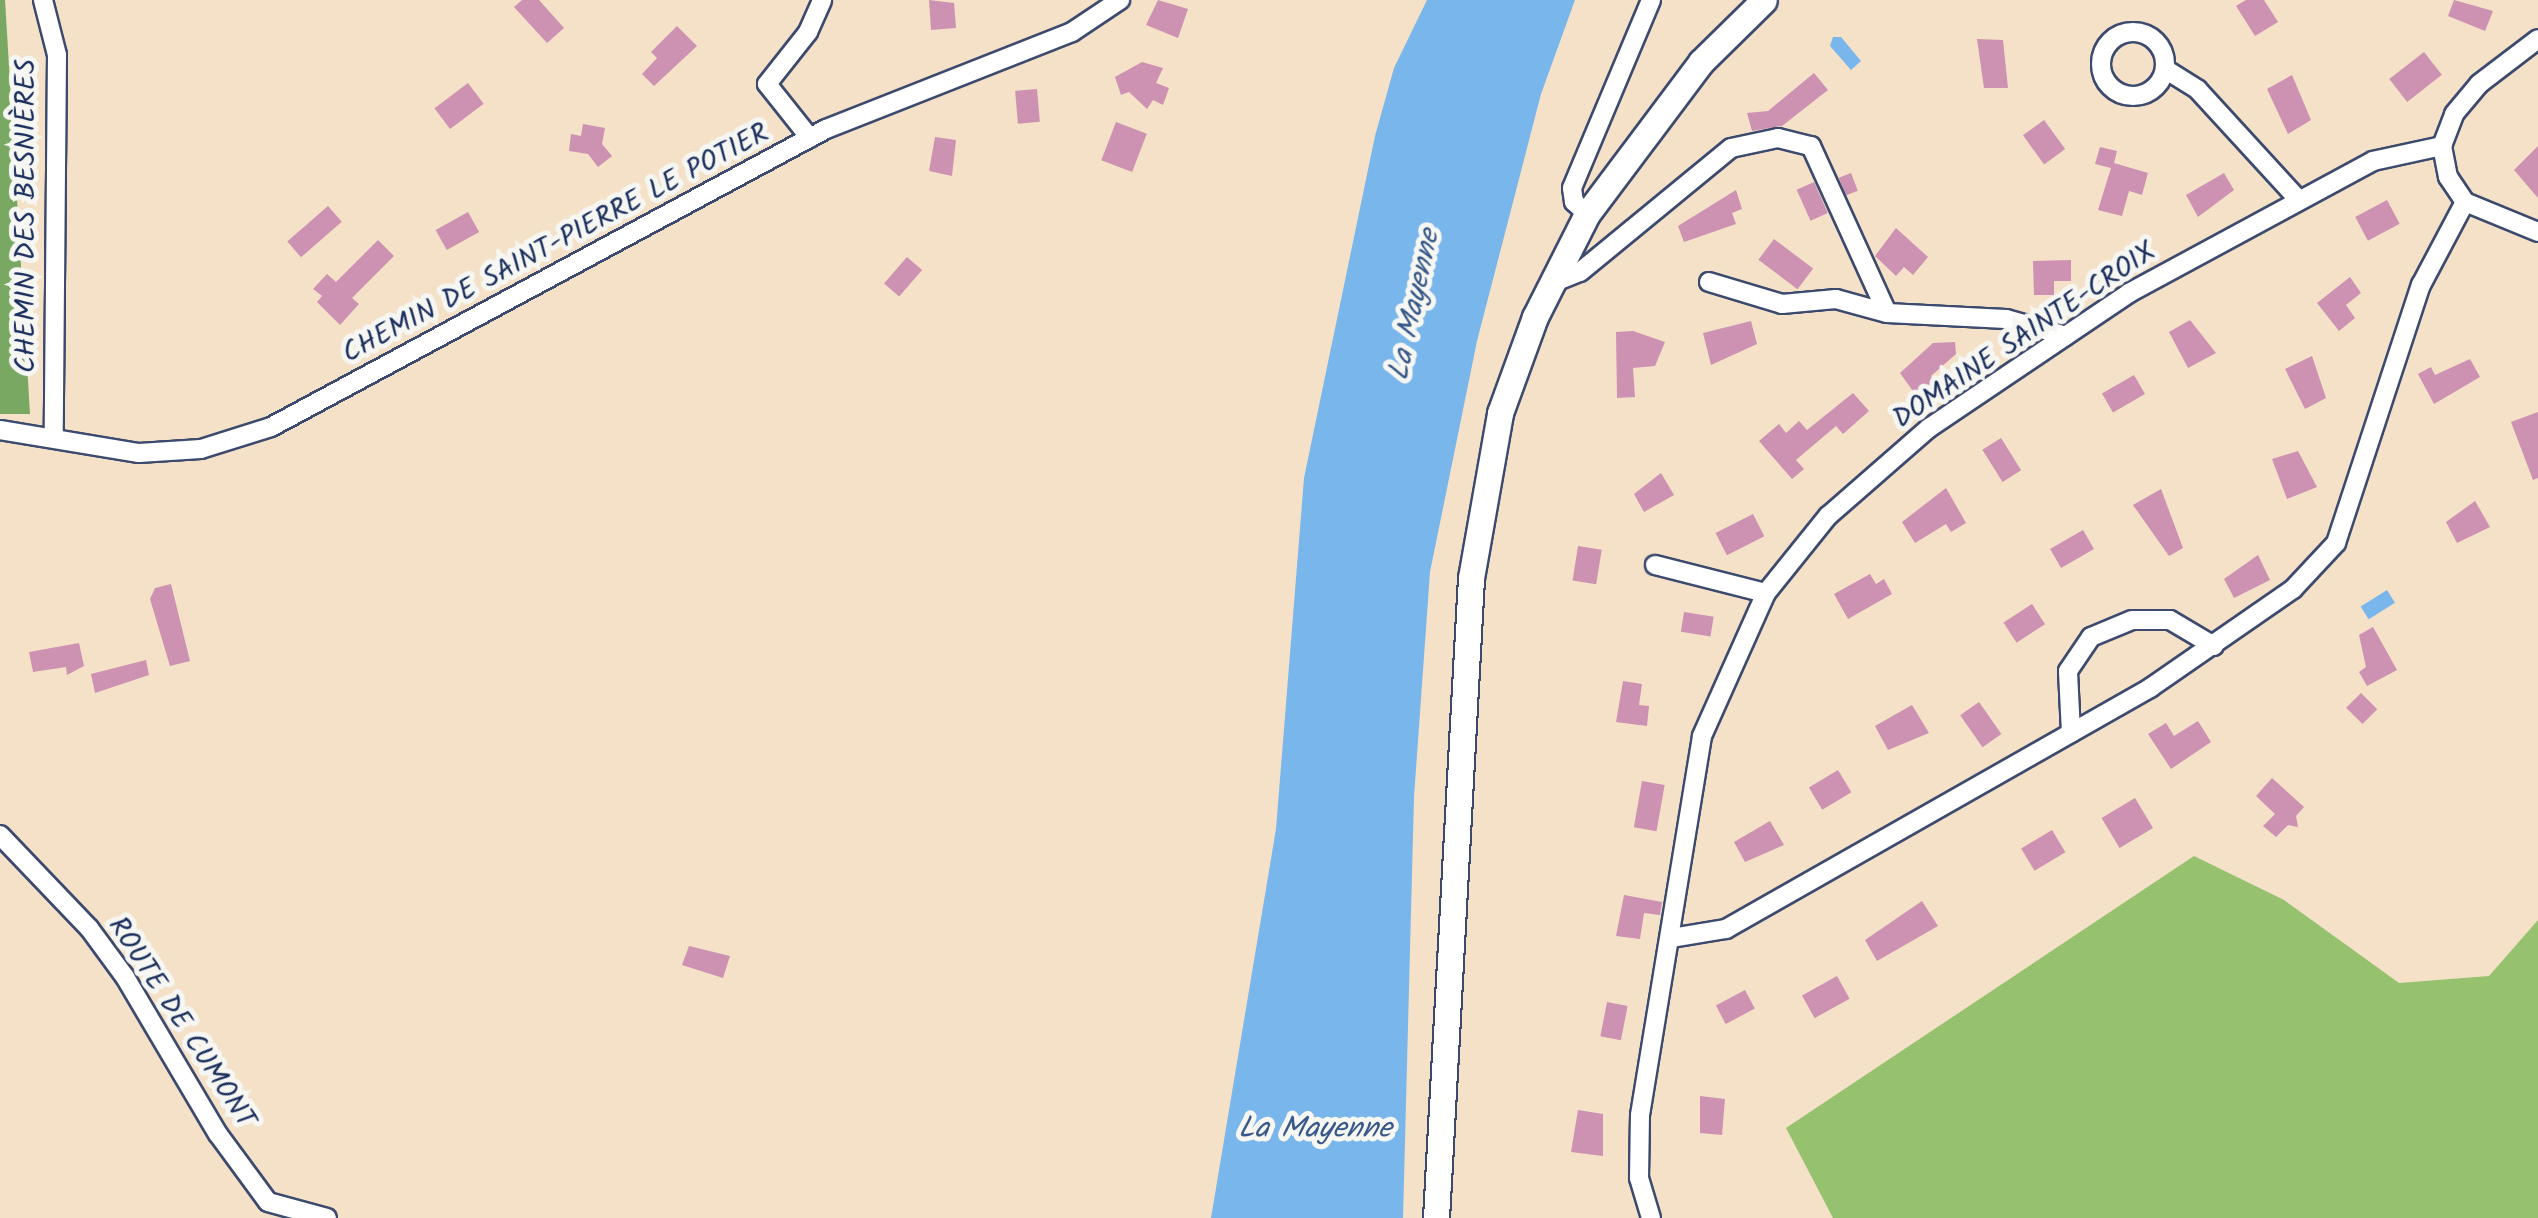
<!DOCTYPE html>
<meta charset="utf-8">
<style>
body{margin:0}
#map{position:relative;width:2538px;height:1218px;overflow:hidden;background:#f4e1c8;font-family:Kalam,sans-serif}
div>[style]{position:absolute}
.green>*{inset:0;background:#96c270}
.forest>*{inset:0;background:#78a862}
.water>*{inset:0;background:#78b6eb;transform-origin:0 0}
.building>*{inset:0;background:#cd92b2;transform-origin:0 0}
.roads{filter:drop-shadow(2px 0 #3c4a6e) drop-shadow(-2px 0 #3c4a6e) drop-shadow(0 2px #3c4a6e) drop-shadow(0 -2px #3c4a6e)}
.minor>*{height:18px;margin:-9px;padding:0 9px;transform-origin:9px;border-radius:9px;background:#fff}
.minor>.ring{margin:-9px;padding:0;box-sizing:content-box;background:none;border:18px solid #fff;border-radius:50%}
.secondary>*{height:25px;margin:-12.5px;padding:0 12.5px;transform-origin:12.5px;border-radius:12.5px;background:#fff}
span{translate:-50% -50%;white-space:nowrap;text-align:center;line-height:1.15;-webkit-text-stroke:10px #f6f6f2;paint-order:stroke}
.street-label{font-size:28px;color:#1b2f5e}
.water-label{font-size:30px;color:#375888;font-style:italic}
</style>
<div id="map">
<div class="green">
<i style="clip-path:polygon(2194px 856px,2284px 900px,2399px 983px,2489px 976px,2538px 920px,2538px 1218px,1833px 1218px,1786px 1128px)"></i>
</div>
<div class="forest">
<i style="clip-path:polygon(0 0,5px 0,30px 414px,0 414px)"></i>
</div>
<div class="water">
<i style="clip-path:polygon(1427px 0,1575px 0,1541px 94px,1477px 341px,1430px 572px,1414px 797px,1403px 1218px,1211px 1218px,1276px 829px,1304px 478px,1375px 136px,1394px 68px)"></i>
<i style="clip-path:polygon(1833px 37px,1841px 37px,1861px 61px,1851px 70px,1830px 46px)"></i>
<i style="left:2387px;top:590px;width:15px;height:31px;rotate:58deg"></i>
</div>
<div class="building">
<i style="clip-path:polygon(522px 0,539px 0,564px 28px,547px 43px,514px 7px)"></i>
<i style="clip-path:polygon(929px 0,954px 3px,956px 28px,931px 30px)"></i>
<i style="clip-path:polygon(1158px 0,1188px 9px,1178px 38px,1146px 25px)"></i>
<i style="clip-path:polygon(2246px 0,2264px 0,2278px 22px,2255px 36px,2236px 6px)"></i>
<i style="clip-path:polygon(2454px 0,2493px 11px,2485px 31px,2448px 16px)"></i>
<i style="clip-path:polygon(677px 26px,697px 46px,654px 86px,642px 74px,657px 58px,651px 52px)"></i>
<i style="clip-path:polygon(1977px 39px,2003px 40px,2008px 88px,1984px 88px)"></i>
<i style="left:2424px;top:52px;width:29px;height:44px;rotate:52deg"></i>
<i style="clip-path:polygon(1142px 62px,1163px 68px,1156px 83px,1169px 88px,1163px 105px,1153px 100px,1147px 109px,1129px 92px,1121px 95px,1115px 77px)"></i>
<i style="clip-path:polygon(1814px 73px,1828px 90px,1782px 126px,1752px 131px,1747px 113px,1768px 111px)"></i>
<i style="clip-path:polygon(2292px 75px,2311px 120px,2288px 134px,2267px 89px)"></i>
<i style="left:468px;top:83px;width:26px;height:42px;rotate:53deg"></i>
<i style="left:1037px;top:89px;width:33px;height:22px;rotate:85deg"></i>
<i style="left:2044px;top:120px;width:36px;height:26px;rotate:54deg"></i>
<i style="left:1116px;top:122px;width:33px;height:41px;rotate:21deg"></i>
<i style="clip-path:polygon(583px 124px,605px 128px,602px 144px,612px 156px,598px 167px,588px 154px,569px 151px,571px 134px,581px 136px)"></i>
<i style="clip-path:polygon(935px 137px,956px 140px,952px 176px,929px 171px)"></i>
<i style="clip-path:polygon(2538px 146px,2538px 198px,2514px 170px)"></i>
<i style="clip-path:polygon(2100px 147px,2117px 151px,2114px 163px,2148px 173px,2142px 195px,2129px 191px,2122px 216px,2098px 210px,2111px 168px,2095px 164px)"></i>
<i style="left:1851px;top:173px;width:19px;height:13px;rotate:69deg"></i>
<i style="clip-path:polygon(2224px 173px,2234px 190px,2198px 217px,2186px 195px)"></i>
<i style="left:1814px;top:182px;width:34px;height:19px;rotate:66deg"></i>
<i style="clip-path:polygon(1736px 190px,1742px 209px,1732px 213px,1736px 224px,1684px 242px,1678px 226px)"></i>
<i style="left:2387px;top:200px;width:27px;height:36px;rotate:62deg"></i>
<i style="left:328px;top:206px;width:21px;height:54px;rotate:49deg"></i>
<i style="left:468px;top:212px;width:23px;height:37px;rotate:61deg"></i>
<i style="clip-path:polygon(1896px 228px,1928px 257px,1913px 275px,1904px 267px,1896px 276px,1875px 256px)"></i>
<i style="left:1774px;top:239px;width:49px;height:26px;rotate:37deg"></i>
<i style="clip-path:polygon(378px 240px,394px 256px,352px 298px,359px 304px,340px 325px,317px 302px,322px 296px,313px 289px,327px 274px,336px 282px)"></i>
<i style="left:907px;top:257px;width:20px;height:35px;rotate:41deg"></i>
<i style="clip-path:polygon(2071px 260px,2071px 281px,2054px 281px,2054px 295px,2034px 295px,2033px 261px)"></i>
<i style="clip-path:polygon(2350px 277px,2361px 293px,2346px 305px,2355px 318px,2339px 331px,2317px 303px)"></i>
<i style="clip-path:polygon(2190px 320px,2216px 353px,2188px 368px,2169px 332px)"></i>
<i style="clip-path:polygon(1751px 321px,1757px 344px,1711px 365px,1703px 333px)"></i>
<i style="clip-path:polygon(1633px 331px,1665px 342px,1655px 366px,1633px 368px,1635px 397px,1617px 398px,1616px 332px)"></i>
<i style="clip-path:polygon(1955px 342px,1956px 354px,1931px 376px,1938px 387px,1920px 401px,1900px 373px,1933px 343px)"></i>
<i style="clip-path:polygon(2312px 356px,2326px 398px,2305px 409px,2285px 369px)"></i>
<i style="clip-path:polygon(2470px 359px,2480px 377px,2434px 404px,2418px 374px,2431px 367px,2435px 375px)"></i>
<i style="left:2134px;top:375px;width:22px;height:37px;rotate:60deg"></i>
<i style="clip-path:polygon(1853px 393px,1869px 411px,1843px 434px,1836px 426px,1796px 460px,1804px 469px,1792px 479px,1759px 441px,1779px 424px,1786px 433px,1799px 421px,1807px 430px)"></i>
<i style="clip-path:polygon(2538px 412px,2538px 478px,2533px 480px,2511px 422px)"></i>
<i style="left:2001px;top:438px;width:38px;height:22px;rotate:58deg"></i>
<i style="clip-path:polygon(2298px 451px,2317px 487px,2287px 499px,2272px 459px)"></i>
<i style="clip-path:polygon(1661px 473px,1674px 495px,1644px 512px,1634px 494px)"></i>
<i style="clip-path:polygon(1946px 488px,1966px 523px,1951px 532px,1946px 524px,1915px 543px,1902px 522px)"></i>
<i style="clip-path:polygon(2161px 489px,2183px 548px,2169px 556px,2133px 505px)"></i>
<i style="clip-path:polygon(2475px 501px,2490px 527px,2457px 543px,2446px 522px)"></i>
<i style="left:1753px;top:514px;width:25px;height:42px;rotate:63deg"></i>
<i style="left:2083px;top:530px;width:22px;height:38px;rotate:60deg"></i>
<i style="left:1578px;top:546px;width:24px;height:35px;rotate:9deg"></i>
<i style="clip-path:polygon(2258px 555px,2270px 580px,2234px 598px,2224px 579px)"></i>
<i style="clip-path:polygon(1870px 574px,1876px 584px,1884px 579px,1892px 594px,1848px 619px,1834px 594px)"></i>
<i style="clip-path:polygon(171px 584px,190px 661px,170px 666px,150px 599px,155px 588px)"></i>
<i style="left:2032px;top:604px;width:24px;height:34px;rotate:57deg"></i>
<i style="left:1684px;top:612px;width:30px;height:20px;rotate:9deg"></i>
<i style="clip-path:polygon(2373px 627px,2397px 670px,2367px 686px,2359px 672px,2366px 667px,2359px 635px)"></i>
<i style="clip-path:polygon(79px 643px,84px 666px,67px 675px,66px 667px,33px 672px,29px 652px)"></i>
<i style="clip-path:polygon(146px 660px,149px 675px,95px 693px,91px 674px)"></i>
<i style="clip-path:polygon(1623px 681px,1642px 684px,1639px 705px,1649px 706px,1647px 726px,1616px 722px)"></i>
<i style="left:2361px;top:693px;width:23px;height:21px;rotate:45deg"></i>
<i style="left:1979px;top:702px;width:39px;height:23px;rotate:55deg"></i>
<i style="clip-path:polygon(1912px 705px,1929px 733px,1888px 750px,1875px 726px)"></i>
<i style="clip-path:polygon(2198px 721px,2211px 742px,2171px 769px,2148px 734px,2166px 723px,2174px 736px)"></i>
<i style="left:1838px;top:770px;width:26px;height:34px;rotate:59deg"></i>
<i style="clip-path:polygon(2272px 778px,2304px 807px,2296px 816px,2298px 827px,2288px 825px,2276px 837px,2263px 826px,2275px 814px,2256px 796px)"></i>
<i style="left:1642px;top:781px;width:23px;height:47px;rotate:10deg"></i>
<i style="left:2135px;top:798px;width:35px;height:39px;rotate:59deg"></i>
<i style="clip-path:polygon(1770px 821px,1784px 845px,1745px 862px,1734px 842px)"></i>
<i style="left:2052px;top:830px;width:26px;height:36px;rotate:59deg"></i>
<i style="clip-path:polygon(1624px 895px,1662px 902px,1660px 915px,1644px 913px,1640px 939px,1616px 936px)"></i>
<i style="clip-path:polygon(1922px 901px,1938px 926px,1877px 961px,1865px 940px)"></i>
<i style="clip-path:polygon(689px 946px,730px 956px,723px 978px,682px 965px)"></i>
<i style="left:1837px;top:976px;width:26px;height:40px;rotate:61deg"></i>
<i style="left:1745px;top:990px;width:21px;height:33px;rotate:62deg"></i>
<i style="left:1607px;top:1002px;width:21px;height:35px;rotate:11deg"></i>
<i style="clip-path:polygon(1700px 1096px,1725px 1099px,1722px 1135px,1700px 1133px)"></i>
<i style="clip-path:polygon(1578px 1110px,1603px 1114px,1603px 1156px,1571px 1152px)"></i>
</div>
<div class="roads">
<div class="minor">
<i style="left:43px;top:0;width:57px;rotate:75.7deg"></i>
<i style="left:57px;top:55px;width:379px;rotate:90.5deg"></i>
<i class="ring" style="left:2101px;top:32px;width:46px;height:46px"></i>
<i style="left:2165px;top:69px;width:39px;rotate:32deg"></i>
<i style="left:2198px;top:90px;width:147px;rotate:47.5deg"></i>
<i style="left:810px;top:138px;width:69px;rotate:-128.5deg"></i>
<i style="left:767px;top:84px;width:66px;rotate:-51.7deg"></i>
<i style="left:808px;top:32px;width:35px;rotate:-66deg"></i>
<i style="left:2465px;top:202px;width:30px;rotate:-124deg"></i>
<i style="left:2448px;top:177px;width:32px;rotate:-101deg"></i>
<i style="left:2442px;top:146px;width:34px;rotate:-69deg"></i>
<i style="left:2454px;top:114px;width:39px;rotate:-50deg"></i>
<i style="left:2479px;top:84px;width:74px;rotate:-37.3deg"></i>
<i style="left:2465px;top:202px;width:79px;rotate:22.3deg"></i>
<i style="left:1587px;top:214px;width:18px;rotate:-137deg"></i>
<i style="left:1574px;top:202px;width:14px;rotate:-98deg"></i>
<i style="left:1572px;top:188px;width:204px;rotate:-67.2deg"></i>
<i style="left:1709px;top:282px;width:76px;rotate:16.8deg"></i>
<i style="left:1782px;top:304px;width:54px;rotate:-5.3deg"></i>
<i style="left:1836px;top:299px;width:53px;rotate:15.4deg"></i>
<i style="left:1887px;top:313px;width:119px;rotate:2.9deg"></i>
<i style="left:2006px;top:319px;width:62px;rotate:15.8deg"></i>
<i style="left:1550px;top:284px;width:32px;rotate:-22deg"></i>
<i style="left:1580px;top:272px;width:195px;rotate:-39.4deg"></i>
<i style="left:1731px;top:148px;width:48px;rotate:-12deg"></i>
<i style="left:1778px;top:138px;width:34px;rotate:14deg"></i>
<i style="left:1811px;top:146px;width:183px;rotate:65.5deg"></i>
<i style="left:0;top:430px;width:141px;rotate:9.4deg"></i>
<i style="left:139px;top:453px;width:62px;rotate:-3.7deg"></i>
<i style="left:201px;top:449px;width:73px;rotate:-17.4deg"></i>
<i style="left:271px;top:427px;width:630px;rotate:-28.23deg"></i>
<i style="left:826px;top:129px;width:264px;rotate:-21.5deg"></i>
<i style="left:1072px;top:32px;width:58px;rotate:-33.7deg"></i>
<i style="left:1655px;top:565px;width:114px;rotate:14.2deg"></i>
<i style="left:2071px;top:733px;width:62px;rotate:-92.8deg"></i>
<i style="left:2068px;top:671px;width:41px;rotate:-55.9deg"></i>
<i style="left:2091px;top:637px;width:44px;rotate:-22.5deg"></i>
<i style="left:2132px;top:620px;width:38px"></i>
<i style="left:2170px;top:620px;width:51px;rotate:30.6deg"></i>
<i style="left:0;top:835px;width:129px;rotate:46.3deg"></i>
<i style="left:89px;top:928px;width:61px;rotate:53.7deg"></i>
<i style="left:125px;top:977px;width:182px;rotate:59.4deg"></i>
<i style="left:218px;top:1134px;width:84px;rotate:53.7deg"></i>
<i style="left:268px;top:1202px;width:61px;rotate:15.2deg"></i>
<i style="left:1672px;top:938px;width:55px;rotate:-9.5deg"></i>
<i style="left:1726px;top:929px;width:488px;rotate:-29.6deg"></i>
<i style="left:2150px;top:688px;width:174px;rotate:-34.7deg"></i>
<i style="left:2293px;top:589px;width:63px;rotate:-46.9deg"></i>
<i style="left:2336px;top:543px;width:272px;rotate:-71.8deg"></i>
<i style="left:2421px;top:285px;width:94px;rotate:-62.1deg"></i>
<i style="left:1651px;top:1218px;width:42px;rotate:-106.7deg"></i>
<i style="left:1639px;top:1178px;width:63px;rotate:-89.1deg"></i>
<i style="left:1640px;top:1115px;width:384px;rotate:-80.7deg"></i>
<i style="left:1702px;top:736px;width:157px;rotate:-65.9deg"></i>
<i style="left:1766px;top:593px;width:99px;rotate:-51.2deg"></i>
<i style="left:1828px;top:516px;width:134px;rotate:-41.1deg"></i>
<i style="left:1929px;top:428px;width:241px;rotate:-34deg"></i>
<i style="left:2129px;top:293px;width:277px;rotate:-28.4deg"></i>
<i style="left:2373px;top:161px;width:71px;rotate:-12.3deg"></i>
</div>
<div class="secondary">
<i style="left:1436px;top:1218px;width:641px;rotate:-86.87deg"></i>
<i style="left:1471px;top:578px;width:168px;rotate:-80deg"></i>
<i style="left:1500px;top:413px;width:102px;rotate:-70deg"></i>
<i style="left:1535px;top:317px;width:115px;rotate:-63.2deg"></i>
<i style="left:1587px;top:214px;width:190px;rotate:-53.1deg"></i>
<i style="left:1701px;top:62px;width:88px;rotate:-44.5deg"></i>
</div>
</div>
<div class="street-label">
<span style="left:27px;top:216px;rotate:-90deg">CHEMIN DES BESNIÈRES</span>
<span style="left:556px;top:244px;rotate:-28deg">CHEMIN DE SAINT-PIERRE LE POTIER</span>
<span style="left:2025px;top:336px;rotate:-34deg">DOMAINE SAINTE-CROIX</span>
<span style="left:181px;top:1023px;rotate:57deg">ROUTE DE CUMONT</span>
</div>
<div class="water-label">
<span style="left:1415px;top:305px;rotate:-78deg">La Mayenne</span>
<span style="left:1315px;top:1129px">La Mayenne</span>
</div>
</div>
